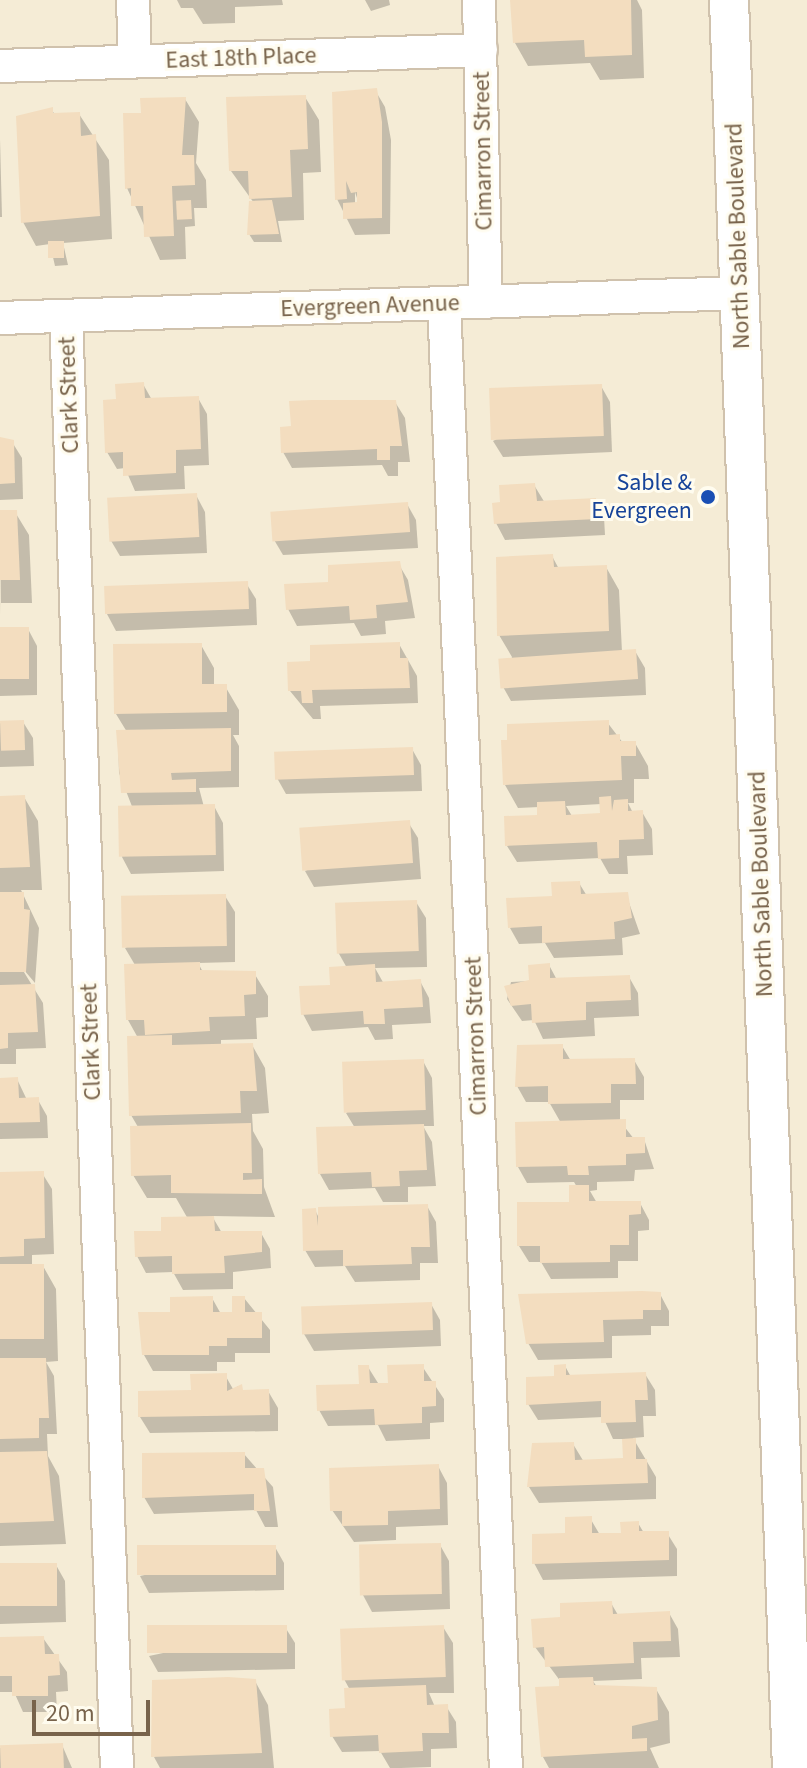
<!DOCTYPE html>
<style>
body{margin:0}
#map{position:relative;width:807px;height:1768px;overflow:hidden;background:#fdf9e8;font-family:"Source Sans 3",sans-serif}
div>[style]{position:absolute}
.residential>*{inset:0;background:#f5ecd6;transform-origin:0 0}
.shadow>*{inset:0;background:#0003}
.building>*{inset:0;background:#f3ddbf;transform-origin:0 0}
.roads{filter:drop-shadow(2px 0 #d0c2ad) drop-shadow(-2px 0 #d0c2ad) drop-shadow(0 2px #d0c2ad) drop-shadow(0 -2px #d0c2ad)}
.minor>*{height:32px;margin:-16px;padding:0 16px;transform-origin:16px;border-radius:16px;background:#fff}
.tertiary>*{height:38px;margin:-19px;padding:0 19px;transform-origin:19px;border-radius:19px;background:#fff}
.dots>*{width:22px;height:22px;translate:-50% -50%;box-sizing:border-box;border:4px solid #fffcef;border-radius:50%}
span{translate:-50% -50%;white-space:nowrap;text-align:center;line-height:1.15;-webkit-text-stroke:6px #fffcef;paint-order:stroke}
.street-label{font-size:24px;color:#78634b}
.transit-label{font-size:24px;color:#164399}
.right{translate:-100% -50%;text-align:right}
.scale{position:absolute;left:32px;top:1700px;width:118px;height:36px;box-sizing:border-box;border:4px solid #78634b;border-top:0;padding-left:10px;font-size:24px;line-height:28px;white-space:nowrap;color:#78634b;-webkit-text-stroke:6px #fffcef;paint-order:stroke}
</style>
<div id="map">
<div class="residential">
<i style="left:0;top:0;width:807px;height:1768px"></i>
</div>
<div class="shadow">
<i style="clip-path:polygon(177px 0,282px 0,283px 5px,235px 7px,235px 23px,203px 24px,193px 8px,181px 8px)"></i>
<i style="clip-path:polygon(365px 0,389px 0,390px 5px,371px 11px)"></i>
<i style="clip-path:polygon(514px 0,637px 0,642px 10px,644px 78px,600px 80px,590px 63px,528px 66px,515px 43px)"></i>
<i style="clip-path:polygon(evenodd,375px 90px,385px 107px,391px 140px,390px 234px,355px 235px,337px 199px,375px 90px,355px 192px,359px 204px,355px 204px,355px 192px)"></i>
<i style="clip-path:polygon(305px 97px,319px 120px,321px 172px,303px 173px,304px 220px,278px 221px,282px 242px,254px 242px,249px 234px,254px 203px,231px 171px)"></i>
<i style="clip-path:polygon(185px 99px,199px 122px,196px 163px,206px 180px,207px 208px,194px 208px,195px 226px,185px 227px,186px 259px,160px 260px,127px 188px,143px 115px)"></i>
<i style="clip-path:polygon(52px 110px,55px 115px,79px 114px,109px 160px,112px 239px,63px 243px,68px 265px,55px 266px,50px 244px,36px 246px,23px 222px)"></i>
<i style="clip-path:polygon(0 139px,2px 217px,0 217px)"></i>
<i style="clip-path:polygon(143px 384px,152px 400px,198px 398px,207px 414px,209px 465px,184px 466px,185px 489px,135px 491px,125px 468px,117px 469px,107px 452px,118px 401px)"></i>
<i style="clip-path:polygon(601px 386px,610px 402px,612px 452px,503px 457px,493px 441px)"></i>
<i style="clip-path:polygon(395px 402px,405px 418px,410px 462px,398px 462px,398px 476px,388px 476px,382px 465px,292px 468px,283px 452px)"></i>
<i style="clip-path:polygon(0 441px,12px 442px,22px 458px,23px 499px,0 500px)"></i>
<i style="clip-path:polygon(534px 485px,545px 503px,595px 500px,604px 517px,605px 535px,505px 540px,496px 523px,502px 504px)"></i>
<i style="clip-path:polygon(196px 495px,205px 512px,207px 553px,120px 556px,110px 539px)"></i>
<i style="clip-path:polygon(407px 504px,416px 520px,418px 548px,283px 555px,273px 538px)"></i>
<i style="clip-path:polygon(0 512px,15px 512px,29px 535px,32px 603px,1px 603px,1px 618px)"></i>
<i style="clip-path:polygon(552px 556px,559px 569px,606px 567px,619px 590px,622px 652px,635px 651px,645px 668px,646px 695px,511px 701px,502px 685px,512px 657px,499px 635px)"></i>
<i style="clip-path:polygon(398px 563px,408px 580px,415px 618px,385px 621px,386px 634px,361px 636px,354px 623px,297px 626px,288px 609px,331px 584px)"></i>
<i style="clip-path:polygon(246px 583px,256px 599px,257px 625px,116px 631px,107px 614px)"></i>
<i style="clip-path:polygon(28px 629px,37px 646px,37px 695px,0 696px,0 630px)"></i>
<i style="clip-path:polygon(399px 644px,417px 676px,418px 703px,320px 706px,321px 719px,313px 719px,290px 691px,312px 663px)"></i>
<i style="clip-path:polygon(201px 645px,214px 668px,214px 686px,225px 686px,239px 710px,239px 735px,233px 735px,239px 746px,239px 787px,199px 788px,204px 807px,214px 806px,223px 823px,224px 871px,131px 874px,122px 857px,133px 809px,119px 773px,118px 732px,127px 732px,116px 714px)"></i>
<i style="clip-path:polygon(23px 722px,33px 738px,34px 766px,0 767px,0 723px)"></i>
<i style="clip-path:polygon(evenodd,607px 722px,623px 743px,635px 743px,648px 766px,649px 779px,634px 779px,634px 803px,628px 803px,633px 813px,642px 812px,652px 829px,653px 855px,627px 856px,628px 874px,609px 874px,600px 858px,517px 862px,507px 846px,539px 817px,539px 807px,518px 808px,505px 785px,607px 722px,601px 804px,602px 815px,572px 816px,566px 806px,601px 804px)"></i>
<i style="clip-path:polygon(412px 749px,421px 765px,422px 791px,286px 794px,277px 778px)"></i>
<i style="clip-path:polygon(24px 797px,38px 821px,42px 890px,21px 890px,39px 928px,35px 983px,19px 964px,43px 1003px,46px 1048px,16px 1049px,16px 1064px,0 1064px,0 798px)"></i>
<i style="clip-path:polygon(408px 822px,418px 838px,421px 879px,314px 887px,305px 871px)"></i>
<i style="clip-path:polygon(579px 883px,587px 896px,626px 894px,640px 934px,622px 938px,623px 955px,554px 958px,545px 943px,519px 944px,510px 928px)"></i>
<i style="clip-path:polygon(225px 896px,235px 912px,235px 962px,198px 963px,203px 972px,254px 973px,268px 996px,268px 1017px,256px 1018px,257px 1039px,221px 1040px,221px 1046px,252px 1045px,265px 1068px,269px 1113px,252px 1114px,253px 1131px,263px 1149px,264px 1187px,275px 1217px,212px 1216px,222px 1233px,261px 1233px,270px 1249px,271px 1268px,233px 1272px,233px 1289px,183px 1290px,173px 1272px,146px 1273px,137px 1256px,188px 1219px,176px 1198px,147px 1198px,133px 1175px,138px 1127px,131px 1115px,138px 1038px,128px 1020px,135px 965px,125px 948px)"></i>
<i style="clip-path:polygon(416px 902px,426px 918px,427px 967px,375px 968px,384px 984px,420px 981px,429px 998px,431px 1023px,392px 1025px,393px 1039px,375px 1040px,368px 1027px,312px 1031px,303px 1014px,347px 968px,338px 952px)"></i>
<i style="clip-path:polygon(549px 965px,557px 980px,629px 977px,638px 993px,639px 1016px,594px 1018px,595px 1036px,543px 1039px,534px 1020px,522px 1021px,507px 999px,511px 982px,531px 981px)"></i>
<i style="clip-path:polygon(562px 1046px,571px 1061px,634px 1060px,644px 1077px,644px 1100px,620px 1100px,620px 1121px,634px 1139px,644px 1139px,654px 1169px,635px 1170px,634px 1181px,597px 1182px,597px 1190px,590px 1191px,597px 1203px,640px 1203px,649px 1220px,649px 1230px,638px 1231px,638px 1261px,618px 1261px,618px 1278px,551px 1279px,541px 1262px,529px 1262px,519px 1246px,571px 1204px,577px 1187px,574px 1182px,527px 1183px,518px 1167px,561px 1123px,549px 1102px,526px 1102px,517px 1086px)"></i>
<i style="clip-path:polygon(423px 1061px,432px 1078px,434px 1126px,423px 1126px,432px 1142px,436px 1186px,408px 1187px,408px 1202px,383px 1202px,375px 1188px,329px 1190px,320px 1174px,355px 1128px,346px 1113px)"></i>
<i style="clip-path:polygon(17px 1079px,27px 1100px,38px 1100px,47px 1116px,48px 1138px,0 1139px,0 1080px)"></i>
<i style="clip-path:polygon(42px 1173px,52px 1189px,54px 1254px,32px 1255px,32px 1266px,43px 1266px,56px 1289px,58px 1361px,46px 1362px,54px 1376px,57px 1434px,47px 1434px,48px 1456px,59px 1476px,66px 1544px,0 1546px,0 1174px)"></i>
<i style="clip-path:polygon(427px 1206px,436px 1222px,438px 1263px,420px 1263px,420px 1280px,355px 1282px,345px 1266px,315px 1267px,305px 1250px,315px 1210px,320px 1220px)"></i>
<i style="clip-path:polygon(660px 1294px,669px 1311px,669px 1326px,651px 1326px,651px 1335px,612px 1336px,612px 1358px,538px 1360px,528px 1343px)"></i>
<i style="clip-path:polygon(212px 1298px,221px 1314px,234px 1314px,244px 1298px,270px 1330px,270px 1353px,235px 1353px,235px 1362px,217px 1362px,217px 1371px,153px 1371px,144px 1355px,172px 1314px)"></i>
<i style="clip-path:polygon(431px 1304px,440px 1320px,441px 1346px,314px 1351px,304px 1334px)"></i>
<i style="clip-path:polygon(422px 1366px,444px 1399px,444px 1422px,430px 1423px,430px 1439px,386px 1441px,378px 1425px,328px 1426px,319px 1410px,361px 1386px,368px 1367px,378px 1383px,390px 1385px)"></i>
<i style="clip-path:polygon(565px 1366px,571px 1377px,645px 1374px,655px 1390px,656px 1416px,643px 1416px,644px 1437px,633px 1438px,656px 1477px,656px 1499px,539px 1503px,529px 1487px,573px 1444px,584px 1462px,625px 1460px,624px 1439px,613px 1439px,603px 1417px,538px 1420px,528px 1404px)"></i>
<i style="clip-path:polygon(225px 1375px,237px 1396px,237px 1386px,245px 1392px,268px 1391px,278px 1408px,278px 1431px,150px 1433px,140px 1417px)"></i>
<i style="clip-path:polygon(244px 1454px,273px 1487px,278px 1527px,265px 1527px,256px 1510px,154px 1514px,144px 1497px)"></i>
<i style="clip-path:polygon(438px 1466px,447px 1483px,448px 1525px,396px 1527px,396px 1540px,354px 1542px,332px 1510px)"></i>
<i style="clip-path:polygon(590px 1518px,600px 1535px,623px 1535px,638px 1523px,644px 1533px,667px 1533px,677px 1549px,677px 1576px,543px 1580px,534px 1563px)"></i>
<i style="clip-path:polygon(440px 1545px,449px 1561px,450px 1609px,372px 1612px,363px 1595px)"></i>
<i style="clip-path:polygon(275px 1547px,284px 1563px,284px 1590px,149px 1593px,140px 1576px)"></i>
<i style="clip-path:polygon(56px 1565px,65px 1581px,66px 1622px,0 1624px,0 1566px)"></i>
<i style="clip-path:polygon(611px 1603px,618px 1615px,669px 1613px,678px 1629px,680px 1657px,641px 1658px,642px 1679px,593px 1681px,597px 1687px,656px 1689px,669px 1712px,670px 1743px,650px 1748px,659px 1768px,549px 1768px,543px 1757px,561px 1682px,535px 1647px,562px 1619px)"></i>
<i style="clip-path:polygon(285px 1627px,295px 1643px,295px 1669px,158px 1672px,149px 1656px)"></i>
<i style="clip-path:polygon(443px 1627px,453px 1643px,454px 1693px,429px 1693px,435px 1707px,446px 1706px,456px 1722px,457px 1748px,431px 1749px,431px 1767px,401px 1768px,390px 1768px,380px 1751px,342px 1752px,332px 1736px,347px 1709px,350px 1690px,344px 1679px)"></i>
<i style="clip-path:polygon(43px 1638px,67px 1672px,68px 1691px,56px 1692px,57px 1712px,23px 1712px,14px 1692px,0 1692px,0 1639px)"></i>
<i style="clip-path:polygon(255px 1681px,268px 1705px,274px 1768px,160px 1768px,154px 1757px)"></i>
<i style="clip-path:polygon(62px 1745px,72px 1768px,0 1768px,0 1748px)"></i>
</div>
<div class="building">
<i style="clip-path:polygon(510px 0,631px 0,632px 55px,585px 57px,584px 40px,513px 43px)"></i>
<i style="clip-path:polygon(377px 88px,382px 122px,382px 218px,343px 219px,343px 203px,357px 202px,357px 192px,351px 193px,346px 181px,347px 199px,335px 200px,332px 92px)"></i>
<i style="clip-path:polygon(306px 95px,308px 149px,290px 150px,292px 197px,249px 199px,248px 171px,229px 171px,226px 97px)"></i>
<i style="clip-path:polygon(186px 97px,182px 155px,194px 155px,195px 185px,172px 186px,174px 236px,144px 237px,143px 206px,131px 206px,131px 188px,125px 189px,123px 113px,141px 113px,140px 98px)"></i>
<i style="clip-path:polygon(53px 107px,53px 113px,80px 112px,81px 136px,96px 134px,100px 216px,21px 223px,16px 116px)"></i>
<i style="left:191px;top:200px;width:19px;height:15px;rotate:87deg"></i>
<i style="clip-path:polygon(272px 200px,279px 234px,247px 235px,249px 201px)"></i>
<i style="left:48px;top:241px;width:16px;height:17px"></i>
<i style="clip-path:polygon(144px 382px,145px 398px,199px 396px,201px 449px,176px 450px,176px 473px,123px 476px,123px 452px,105px 453px,103px 400px,116px 399px,115px 384px)"></i>
<i style="left:602px;top:384px;width:52px;height:113px;rotate:88deg"></i>
<i style="clip-path:polygon(312px 400px,396px 400px,402px 446px,390px 446px,390px 460px,377px 460px,377px 449px,281px 453px,280px 427px,291px 426px,289px 401px)"></i>
<i style="clip-path:polygon(0 437px,14px 440px,15px 483px,0 484px)"></i>
<i style="clip-path:polygon(535px 483px,537px 501px,596px 498px,597px 519px,494px 524px,492px 503px,500px 502px,499px 485px)"></i>
<i style="left:197px;top:493px;width:44px;height:90px;rotate:87deg"></i>
<i style="left:408px;top:502px;width:30px;height:138px;rotate:86deg"></i>
<i style="clip-path:polygon(0 510px,17px 510px,20px 580px,0 580px)"></i>
<i style="clip-path:polygon(553px 554px,554px 567px,607px 565px,609px 631px,497px 636px,496px 557px)"></i>
<i style="clip-path:polygon(400px 561px,408px 602px,376px 605px,377px 618px,350px 620px,349px 606px,286px 610px,284px 584px,328px 582px,328px 565px)"></i>
<i style="left:248px;top:581px;width:28px;height:144px;rotate:88deg"></i>
<i style="left:29px;top:627px;width:52px;height:29px;rotate:90deg"></i>
<i style="clip-path:polygon(400px 642px,400px 658px,408px 658px,410px 688px,312px 690px,313px 703px,302px 703px,301px 691px,288px 691px,287px 662px,310px 661px,310px 645px)"></i>
<i style="clip-path:polygon(202px 643px,202px 684px,227px 684px,227px 712px,114px 714px,113px 644px)"></i>
<i style="left:636px;top:649px;width:30px;height:138px;rotate:86deg"></i>
<i style="left:24px;top:720px;width:30px;height:24px;rotate:88deg"></i>
<i style="clip-path:polygon(609px 720px,609px 735px,620px 734px,620px 741px,636px 741px,636px 756px,621px 756px,622px 780px,503px 785px,501px 740px,507px 740px,507px 724px)"></i>
<i style="clip-path:polygon(231px 728px,231px 771px,171px 773px,172px 780px,196px 779px,196px 792px,121px 793px,116px 730px)"></i>
<i style="left:413px;top:747px;width:28px;height:139px;rotate:88deg"></i>
<i style="clip-path:polygon(25px 795px,30px 867px,0 868px,0 796px)"></i>
<i style="clip-path:polygon(611px 796px,612px 811px,614px 800px,628px 799px,628px 811px,643px 810px,644px 839px,619px 840px,619px 858px,598px 859px,597px 842px,505px 846px,504px 816px,537px 815px,537px 802px,565px 801px,566px 815px,600px 813px,599px 797px)"></i>
<i style="left:215px;top:804px;width:51px;height:97px;rotate:89deg"></i>
<i style="left:410px;top:820px;width:43px;height:111px;rotate:86deg"></i>
<i style="clip-path:polygon(580px 881px,581px 894px,628px 892px,632px 918px,614px 922px,615px 939px,542px 943px,542px 926px,508px 928px,506px 898px,552px 896px,551px 882px)"></i>
<i style="clip-path:polygon(0 892px,24px 892px,24px 909px,30px 910px,26px 972px,0 972px)"></i>
<i style="left:226px;top:894px;width:52px;height:105px;rotate:89deg"></i>
<i style="left:417px;top:900px;width:51px;height:82px;rotate:88deg"></i>
<i style="clip-path:polygon(200px 962px,200px 970px,256px 971px,256px 994px,244px 995px,245px 1016px,209px 1017px,210px 1031px,145px 1035px,144px 1020px,126px 1020px,124px 964px)"></i>
<i style="clip-path:polygon(550px 963px,550px 978px,630px 975px,631px 1000px,586px 1002px,586px 1020px,532px 1023px,531px 1004px,511px 1006px,504px 986px,529px 980px,528px 965px)"></i>
<i style="clip-path:polygon(375px 964px,376px 982px,421px 979px,423px 1007px,384px 1009px,385px 1024px,364px 1024px,363px 1011px,301px 1015px,299px 986px,330px 985px,329px 967px)"></i>
<i style="clip-path:polygon(35px 984px,38px 1032px,8px 1033px,8px 1048px,0 1049px,0 985px)"></i>
<i style="clip-path:polygon(172px 1035px,172px 1045px,253px 1043px,257px 1091px,240px 1091px,241px 1113px,129px 1116px,127px 1036px)"></i>
<i style="clip-path:polygon(563px 1044px,563px 1059px,635px 1058px,636px 1084px,611px 1084px,611px 1103px,548px 1104px,548px 1086px,515px 1087px,517px 1045px)"></i>
<i style="left:424px;top:1059px;width:51px;height:82px;rotate:88deg"></i>
<i style="clip-path:polygon(18px 1077px,19px 1098px,39px 1097px,40px 1122px,0 1123px,0 1078px)"></i>
<i style="clip-path:polygon(626px 1119px,626px 1137px,645px 1137px,645px 1153px,626px 1154px,626px 1165px,588px 1166px,589px 1175px,568px 1175px,567px 1166px,516px 1167px,515px 1122px)"></i>
<i style="clip-path:polygon(251px 1123px,252px 1173px,243px 1173px,243px 1180px,262px 1179px,262px 1194px,171px 1193px,171px 1175px,131px 1176px,130px 1126px)"></i>
<i style="clip-path:polygon(424px 1124px,427px 1170px,399px 1171px,400px 1186px,372px 1187px,371px 1172px,318px 1174px,316px 1127px)"></i>
<i style="clip-path:polygon(44px 1171px,45px 1238px,24px 1239px,24px 1256px,0 1257px,0 1172px)"></i>
<i style="clip-path:polygon(569px 1185px,589px 1185px,589px 1201px,641px 1201px,641px 1214px,629px 1215px,629px 1245px,610px 1245px,610px 1262px,540px 1263px,540px 1246px,517px 1246px,517px 1202px,569px 1202px)"></i>
<i style="clip-path:polygon(428px 1204px,430px 1247px,411px 1247px,412px 1264px,343px 1266px,343px 1250px,303px 1251px,302px 1209px,316px 1208px,318px 1226px,318px 1207px)"></i>
<i style="clip-path:polygon(214px 1216px,215px 1231px,262px 1231px,262px 1252px,224px 1256px,225px 1273px,172px 1274px,172px 1256px,135px 1257px,134px 1231px,161px 1231px,161px 1217px)"></i>
<i style="left:0;top:1264px;width:44px;height:75px"></i>
<i style="clip-path:polygon(642px 1291px,661px 1292px,661px 1310px,643px 1310px,643px 1319px,603px 1320px,604px 1342px,526px 1344px,518px 1294px)"></i>
<i style="clip-path:polygon(213px 1296px,213px 1312px,232px 1312px,232px 1296px,245px 1296px,245px 1312px,262px 1312px,262px 1338px,227px 1338px,227px 1346px,209px 1346px,209px 1355px,142px 1355px,138px 1312px,170px 1312px,170px 1297px)"></i>
<i style="left:432px;top:1302px;width:28px;height:131px;rotate:88deg"></i>
<i style="clip-path:polygon(0 1358px,46px 1358px,49px 1418px,39px 1418px,39px 1438px,0 1439px)"></i>
<i style="clip-path:polygon(424px 1364px,424px 1381px,436px 1381px,436px 1406px,422px 1407px,422px 1423px,375px 1425px,374px 1409px,317px 1411px,316px 1385px,359px 1384px,358px 1365px,369px 1365px,370px 1383px,388px 1383px,387px 1365px)"></i>
<i style="clip-path:polygon(566px 1364px,566px 1375px,646px 1372px,648px 1400px,635px 1400px,636px 1422px,601px 1423px,601px 1401px,526px 1405px,526px 1377px,554px 1376px,554px 1365px)"></i>
<i style="clip-path:polygon(227px 1373px,227px 1391px,242px 1384px,243px 1390px,269px 1389px,270px 1415px,138px 1417px,138px 1391px,191px 1390px,190px 1374px)"></i>
<i style="clip-path:polygon(636px 1438px,636px 1459px,647px 1459px,648px 1483px,527px 1487px,532px 1443px,574px 1442px,575px 1460px,623px 1458px,622px 1439px)"></i>
<i style="clip-path:polygon(47px 1451px,54px 1521px,0 1523px,0 1452px)"></i>
<i style="clip-path:polygon(245px 1452px,245px 1468px,264px 1468px,270px 1511px,254px 1511px,254px 1494px,142px 1498px,142px 1453px)"></i>
<i style="clip-path:polygon(439px 1464px,440px 1509px,388px 1511px,388px 1525px,342px 1526px,342px 1511px,330px 1511px,329px 1468px)"></i>
<i style="clip-path:polygon(592px 1516px,592px 1533px,621px 1533px,620px 1522px,639px 1521px,639px 1531px,669px 1531px,669px 1560px,532px 1564px,532px 1534px,565px 1533px,565px 1517px)"></i>
<i style="left:441px;top:1543px;width:51px;height:82px;rotate:89deg"></i>
<i style="left:276px;top:1545px;width:30px;height:139px;rotate:90deg"></i>
<i style="left:57px;top:1563px;width:43px;height:57px;rotate:90deg"></i>
<i style="clip-path:polygon(612px 1601px,613px 1614px,670px 1611px,671px 1641px,633px 1642px,634px 1663px,545px 1667px,544px 1647px,533px 1648px,531px 1619px,560px 1617px,560px 1603px)"></i>
<i style="left:287px;top:1625px;width:28px;height:140px;rotate:90deg"></i>
<i style="left:444px;top:1625px;width:52px;height:104px;rotate:88deg"></i>
<i style="clip-path:polygon(44px 1636px,45px 1654px,59px 1654px,60px 1675px,48px 1676px,48px 1696px,12px 1696px,12px 1676px,0 1676px,0 1637px)"></i>
<i style="clip-path:polygon(228px 1677px,256px 1679px,262px 1753px,151px 1757px,152px 1680px)"></i>
<i style="clip-path:polygon(593px 1677px,594px 1685px,657px 1687px,658px 1720px,632px 1726px,632px 1739px,647px 1738px,647px 1751px,541px 1757px,535px 1687px,559px 1686px,559px 1678px)"></i>
<i style="clip-path:polygon(426px 1685px,427px 1705px,448px 1704px,449px 1733px,422px 1733px,423px 1751px,379px 1753px,378px 1735px,330px 1737px,329px 1709px,345px 1708px,344px 1688px)"></i>
<i style="left:63px;top:1743px;width:25px;height:63px;rotate:88deg"></i>
</div>
<div class="roads">
<div class="minor">
<i style="left:133px;top:0;width:61px;rotate:88.1deg"></i>
<i style="left:479px;top:0;width:302px;rotate:88.7deg"></i>
<i style="left:0;top:66px;width:481px;rotate:-1.9deg"></i>
<i style="left:444px;top:303px;width:1466px;rotate:87.58deg"></i>
<i style="left:66px;top:316px;width:1453px;rotate:87.99deg"></i>
<i style="left:0;top:318px;width:741px;rotate:-1.93deg"></i>
</div>
<div class="tertiary">
<i style="left:729px;top:0;width:1769px;rotate:87.96deg"></i>
</div>
</div>
<div class="dots">
<i style="left:708px;top:497px;background:#1a4fb4"></i>
</div>
<div class="street-label">
<span style="left:241px;top:58px;rotate:-2deg">East 18th Place</span>
<span style="left:483px;top:151px;rotate:-91deg">Cimarron Street</span>
<span style="left:738px;top:236px;rotate:-92deg">North Sable Boulevard</span>
<span style="left:370px;top:306px;rotate:-2deg">Evergreen Avenue</span>
<span style="left:69px;top:395px;rotate:-92deg">Clark Street</span>
<span style="left:761px;top:884px;rotate:-92deg">North Sable Boulevard</span>
<span style="left:476px;top:1036px;rotate:-92deg">Cimarron Street</span>
<span style="left:91px;top:1042px;rotate:-92deg">Clark Street</span>
</div>
<div class="transit-label">
<span class="right" style="left:692px;top:497px">Sable &amp;<br>Evergreen</span>
</div>
<div class="scale">20 m</div>
</div>
